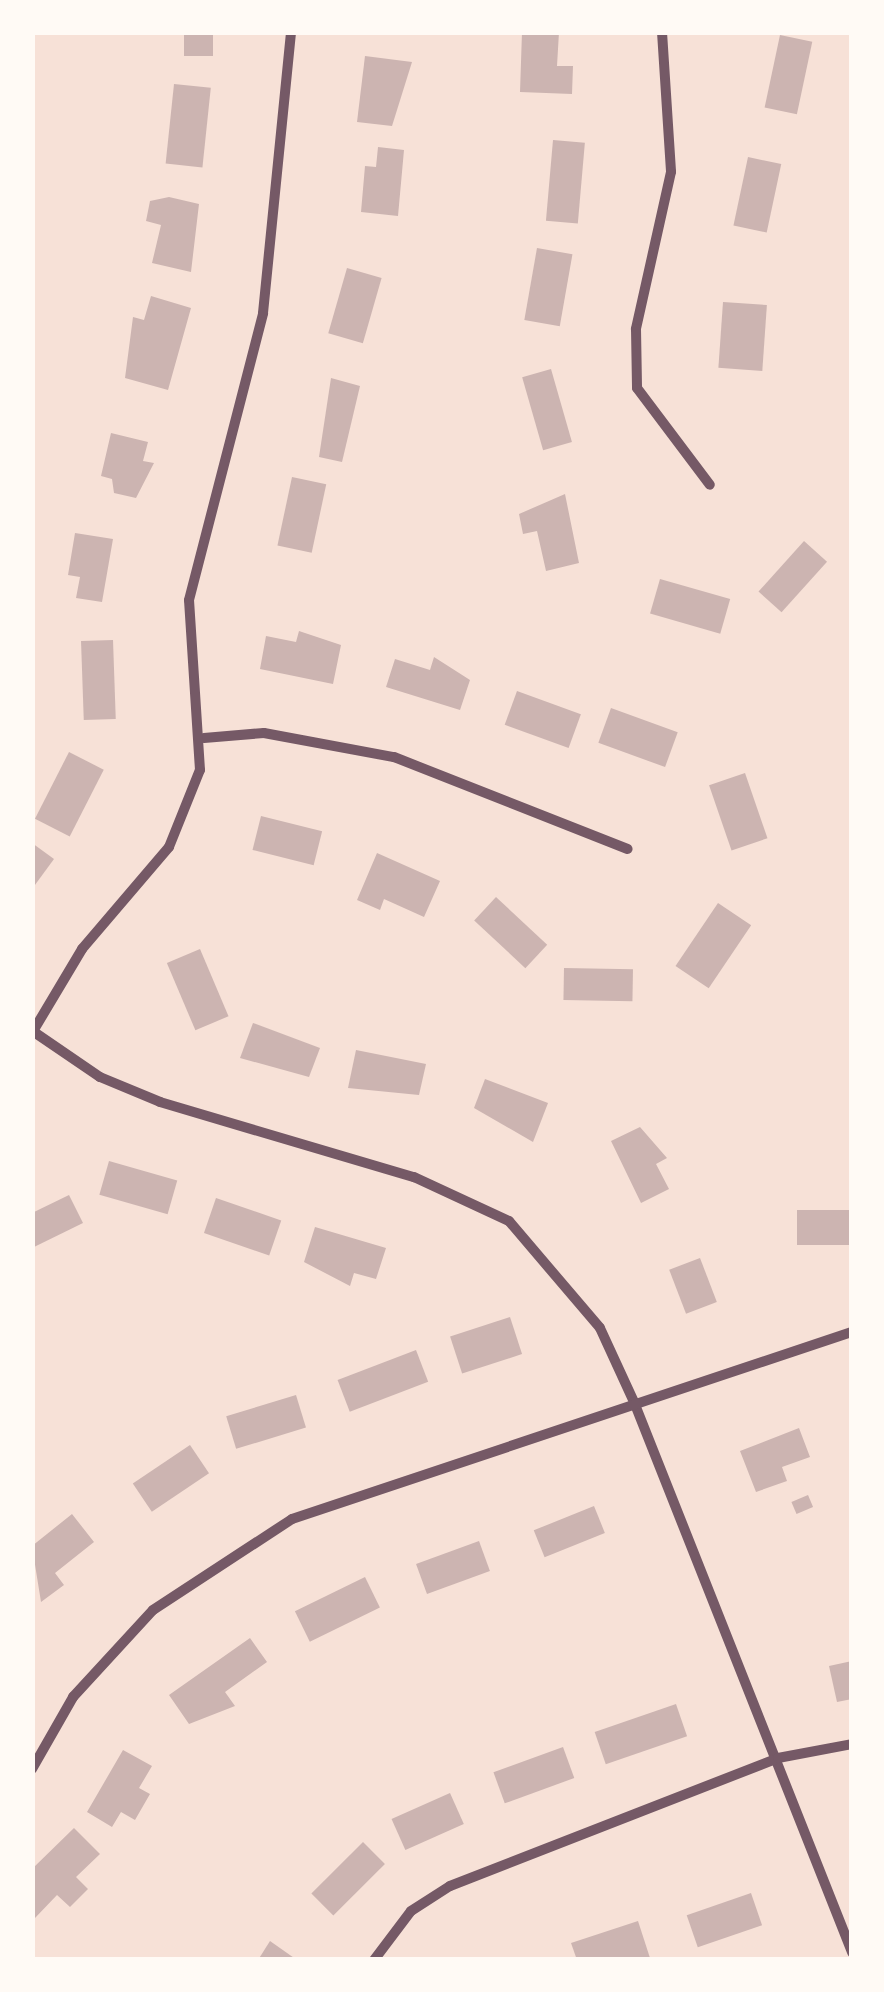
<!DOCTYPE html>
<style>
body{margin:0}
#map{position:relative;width:884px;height:1992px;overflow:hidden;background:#f7e1d7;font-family:"Open Sans",sans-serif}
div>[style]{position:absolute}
.building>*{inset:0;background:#ccb4b1;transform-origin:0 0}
.minor>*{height:10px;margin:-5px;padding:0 5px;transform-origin:5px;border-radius:5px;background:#755966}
span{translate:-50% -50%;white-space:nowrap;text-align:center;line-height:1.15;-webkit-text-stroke:8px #fffaf5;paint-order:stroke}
.frame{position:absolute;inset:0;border:35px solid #fffaf5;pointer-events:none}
</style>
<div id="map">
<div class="building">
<i style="left:184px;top:32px;width:29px;height:24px"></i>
<i style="clip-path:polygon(522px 32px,559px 32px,557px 66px,573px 66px,572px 94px,520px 92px)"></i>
<i style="left:780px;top:35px;width:33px;height:74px;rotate:12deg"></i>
<i style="clip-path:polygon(365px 56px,412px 62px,392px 126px,357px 122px)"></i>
<i style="left:174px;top:84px;width:37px;height:80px;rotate:6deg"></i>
<i style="left:553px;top:140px;width:32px;height:81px;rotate:5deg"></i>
<i style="clip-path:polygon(378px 147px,404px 150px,398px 216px,361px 212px,365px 166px,376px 167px)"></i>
<i style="left:748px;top:157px;width:34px;height:70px;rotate:12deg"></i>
<i style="clip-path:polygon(169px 197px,199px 204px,191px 272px,152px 263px,161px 225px,146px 221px,150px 201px)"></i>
<i style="left:537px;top:248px;width:36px;height:73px;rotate:10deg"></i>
<i style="left:347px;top:268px;width:36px;height:68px;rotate:16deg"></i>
<i style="clip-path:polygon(151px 296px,191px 308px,168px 390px,125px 378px,133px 317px,144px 320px)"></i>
<i style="left:723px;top:302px;width:44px;height:66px;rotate:4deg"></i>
<i style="left:551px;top:369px;width:76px;height:30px;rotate:74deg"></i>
<i style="clip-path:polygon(331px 378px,360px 386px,342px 462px,319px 457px)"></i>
<i style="clip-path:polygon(111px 433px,148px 442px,143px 461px,154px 463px,136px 498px,114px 493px,112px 479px,101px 476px)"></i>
<i style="left:292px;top:477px;width:35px;height:70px;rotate:12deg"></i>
<i style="clip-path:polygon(565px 494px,579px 563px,546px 571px,537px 531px,523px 534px,519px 514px)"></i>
<i style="clip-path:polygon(75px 533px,113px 539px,102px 602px,76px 598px,80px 577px,68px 575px)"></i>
<i style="left:804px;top:541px;width:31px;height:68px;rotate:42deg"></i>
<i style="left:660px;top:579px;width:73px;height:36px;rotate:16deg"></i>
<i style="clip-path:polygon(299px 631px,341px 645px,333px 684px,260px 669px,266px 636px,296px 642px)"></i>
<i style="left:113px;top:640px;width:79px;height:32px;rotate:88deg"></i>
<i style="clip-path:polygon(434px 657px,470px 680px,460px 710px,386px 687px,395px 659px,430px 670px)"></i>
<i style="left:517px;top:691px;width:68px;height:36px;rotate:20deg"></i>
<i style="left:611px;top:708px;width:71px;height:37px;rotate:20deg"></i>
<i style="left:69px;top:752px;width:39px;height:75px;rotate:27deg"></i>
<i style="left:745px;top:773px;width:69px;height:38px;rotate:71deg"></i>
<i style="left:261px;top:816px;width:63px;height:35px;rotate:14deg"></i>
<i style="clip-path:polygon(32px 843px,54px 859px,32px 889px)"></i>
<i style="clip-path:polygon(377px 853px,440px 881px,424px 917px,384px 899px,380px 910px,357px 900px)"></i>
<i style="left:496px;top:897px;width:70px;height:32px;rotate:43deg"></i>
<i style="left:718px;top:903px;width:40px;height:76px;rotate:34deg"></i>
<i style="left:200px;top:949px;width:73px;height:36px;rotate:67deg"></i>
<i style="left:564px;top:968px;width:69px;height:32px;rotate:1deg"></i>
<i style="clip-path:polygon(253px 1023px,320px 1048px,309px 1077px,240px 1058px)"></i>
<i style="clip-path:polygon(356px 1050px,426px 1064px,419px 1095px,348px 1088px)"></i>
<i style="clip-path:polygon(485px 1079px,548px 1103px,533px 1142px,474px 1108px)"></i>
<i style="clip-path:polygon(640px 1127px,667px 1158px,656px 1164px,669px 1189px,641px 1203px,611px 1141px)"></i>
<i style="left:109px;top:1161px;width:71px;height:35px;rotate:16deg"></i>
<i style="clip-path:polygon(69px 1195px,83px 1223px,32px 1248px,32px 1213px)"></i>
<i style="left:216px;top:1198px;width:69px;height:37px;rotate:19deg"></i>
<i style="left:852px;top:1210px;width:35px;height:55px;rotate:90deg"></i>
<i style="clip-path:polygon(315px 1227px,386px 1248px,376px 1279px,354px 1273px,350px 1286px,304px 1262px)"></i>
<i style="left:700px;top:1258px;width:47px;height:33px;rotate:69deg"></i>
<i style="left:510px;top:1317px;width:39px;height:63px;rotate:72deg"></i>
<i style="left:416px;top:1350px;width:34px;height:84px;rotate:69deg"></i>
<i style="left:296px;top:1395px;width:34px;height:73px;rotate:73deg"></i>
<i style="clip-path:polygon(799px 1428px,810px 1457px,782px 1467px,787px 1481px,756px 1492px,740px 1451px)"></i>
<i style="left:190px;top:1445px;width:34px;height:69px;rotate:56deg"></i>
<i style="left:808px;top:1495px;width:13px;height:18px;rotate:67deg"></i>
<i style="left:594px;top:1506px;width:29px;height:65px;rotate:68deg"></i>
<i style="clip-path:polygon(72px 1514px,94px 1542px,55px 1573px,64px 1585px,41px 1602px,32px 1546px)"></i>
<i style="left:479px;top:1541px;width:32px;height:67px;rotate:70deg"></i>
<i style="left:365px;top:1577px;width:34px;height:78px;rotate:64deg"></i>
<i style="clip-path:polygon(250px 1638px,267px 1662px,225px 1692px,235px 1706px,189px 1724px,169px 1695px)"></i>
<i style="clip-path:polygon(852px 1661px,852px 1699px,837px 1702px,829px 1666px)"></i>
<i style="left:676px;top:1704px;width:34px;height:86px;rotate:71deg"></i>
<i style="left:563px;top:1747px;width:33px;height:74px;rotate:70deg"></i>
<i style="clip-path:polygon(123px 1750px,152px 1766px,139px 1788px,150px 1794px,135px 1820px,121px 1812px,112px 1827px,87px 1812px)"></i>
<i style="left:450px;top:1793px;width:34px;height:64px;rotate:66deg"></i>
<i style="clip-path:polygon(74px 1828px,100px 1854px,76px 1877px,88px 1889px,70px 1907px,57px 1895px,35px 1918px,32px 1869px)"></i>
<i style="left:363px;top:1842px;width:31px;height:73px;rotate:45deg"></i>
<i style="left:751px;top:1893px;width:34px;height:68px;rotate:71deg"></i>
<i style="clip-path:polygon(638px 1921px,650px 1958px,577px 1960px,571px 1943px)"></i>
<i style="clip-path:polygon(270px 1941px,297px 1960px,258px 1960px)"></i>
</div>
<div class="minor">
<i style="left:662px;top:32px;width:140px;rotate:86.3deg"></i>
<i style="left:671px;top:172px;width:161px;rotate:102.6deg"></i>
<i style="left:636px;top:329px;width:59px;rotate:89deg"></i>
<i style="left:637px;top:388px;width:121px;rotate:53deg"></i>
<i style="left:204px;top:738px;width:60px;rotate:-4.8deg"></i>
<i style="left:264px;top:733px;width:132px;rotate:10.5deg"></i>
<i style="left:394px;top:757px;width:251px;rotate:21.5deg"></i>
<i style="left:34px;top:1032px;width:80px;rotate:34.3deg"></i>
<i style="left:100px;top:1077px;width:65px;rotate:22.6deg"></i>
<i style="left:160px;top:1102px;width:265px;rotate:16.5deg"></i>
<i style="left:414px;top:1177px;width:105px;rotate:24.9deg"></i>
<i style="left:509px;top:1221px;width:140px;rotate:49.6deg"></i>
<i style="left:600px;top:1328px;width:81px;rotate:65.3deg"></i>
<i style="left:634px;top:1402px;width:592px;rotate:68.38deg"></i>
<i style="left:32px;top:1033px;width:98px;rotate:-59.2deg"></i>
<i style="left:82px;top:949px;width:134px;rotate:-49.5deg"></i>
<i style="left:169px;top:847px;width:83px;rotate:-68.1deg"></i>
<i style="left:200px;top:770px;width:170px;rotate:-93.7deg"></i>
<i style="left:189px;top:600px;width:296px;rotate:-75.5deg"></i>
<i style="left:263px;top:313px;width:282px;rotate:-84.3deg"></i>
<i style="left:32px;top:1769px;width:83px;rotate:-60.3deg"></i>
<i style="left:73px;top:1697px;width:118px;rotate:-47.4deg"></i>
<i style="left:153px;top:1610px;width:166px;rotate:-33.2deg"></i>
<i style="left:292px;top:1519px;width:590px;rotate:-18.47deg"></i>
<i style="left:374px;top:1960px;width:61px;rotate:-52.9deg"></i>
<i style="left:411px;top:1911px;width:46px;rotate:-32.7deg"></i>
<i style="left:450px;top:1886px;width:352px;rotate:-21.3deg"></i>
<i style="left:778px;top:1758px;width:75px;rotate:-10.7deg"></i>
</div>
<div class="frame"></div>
</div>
